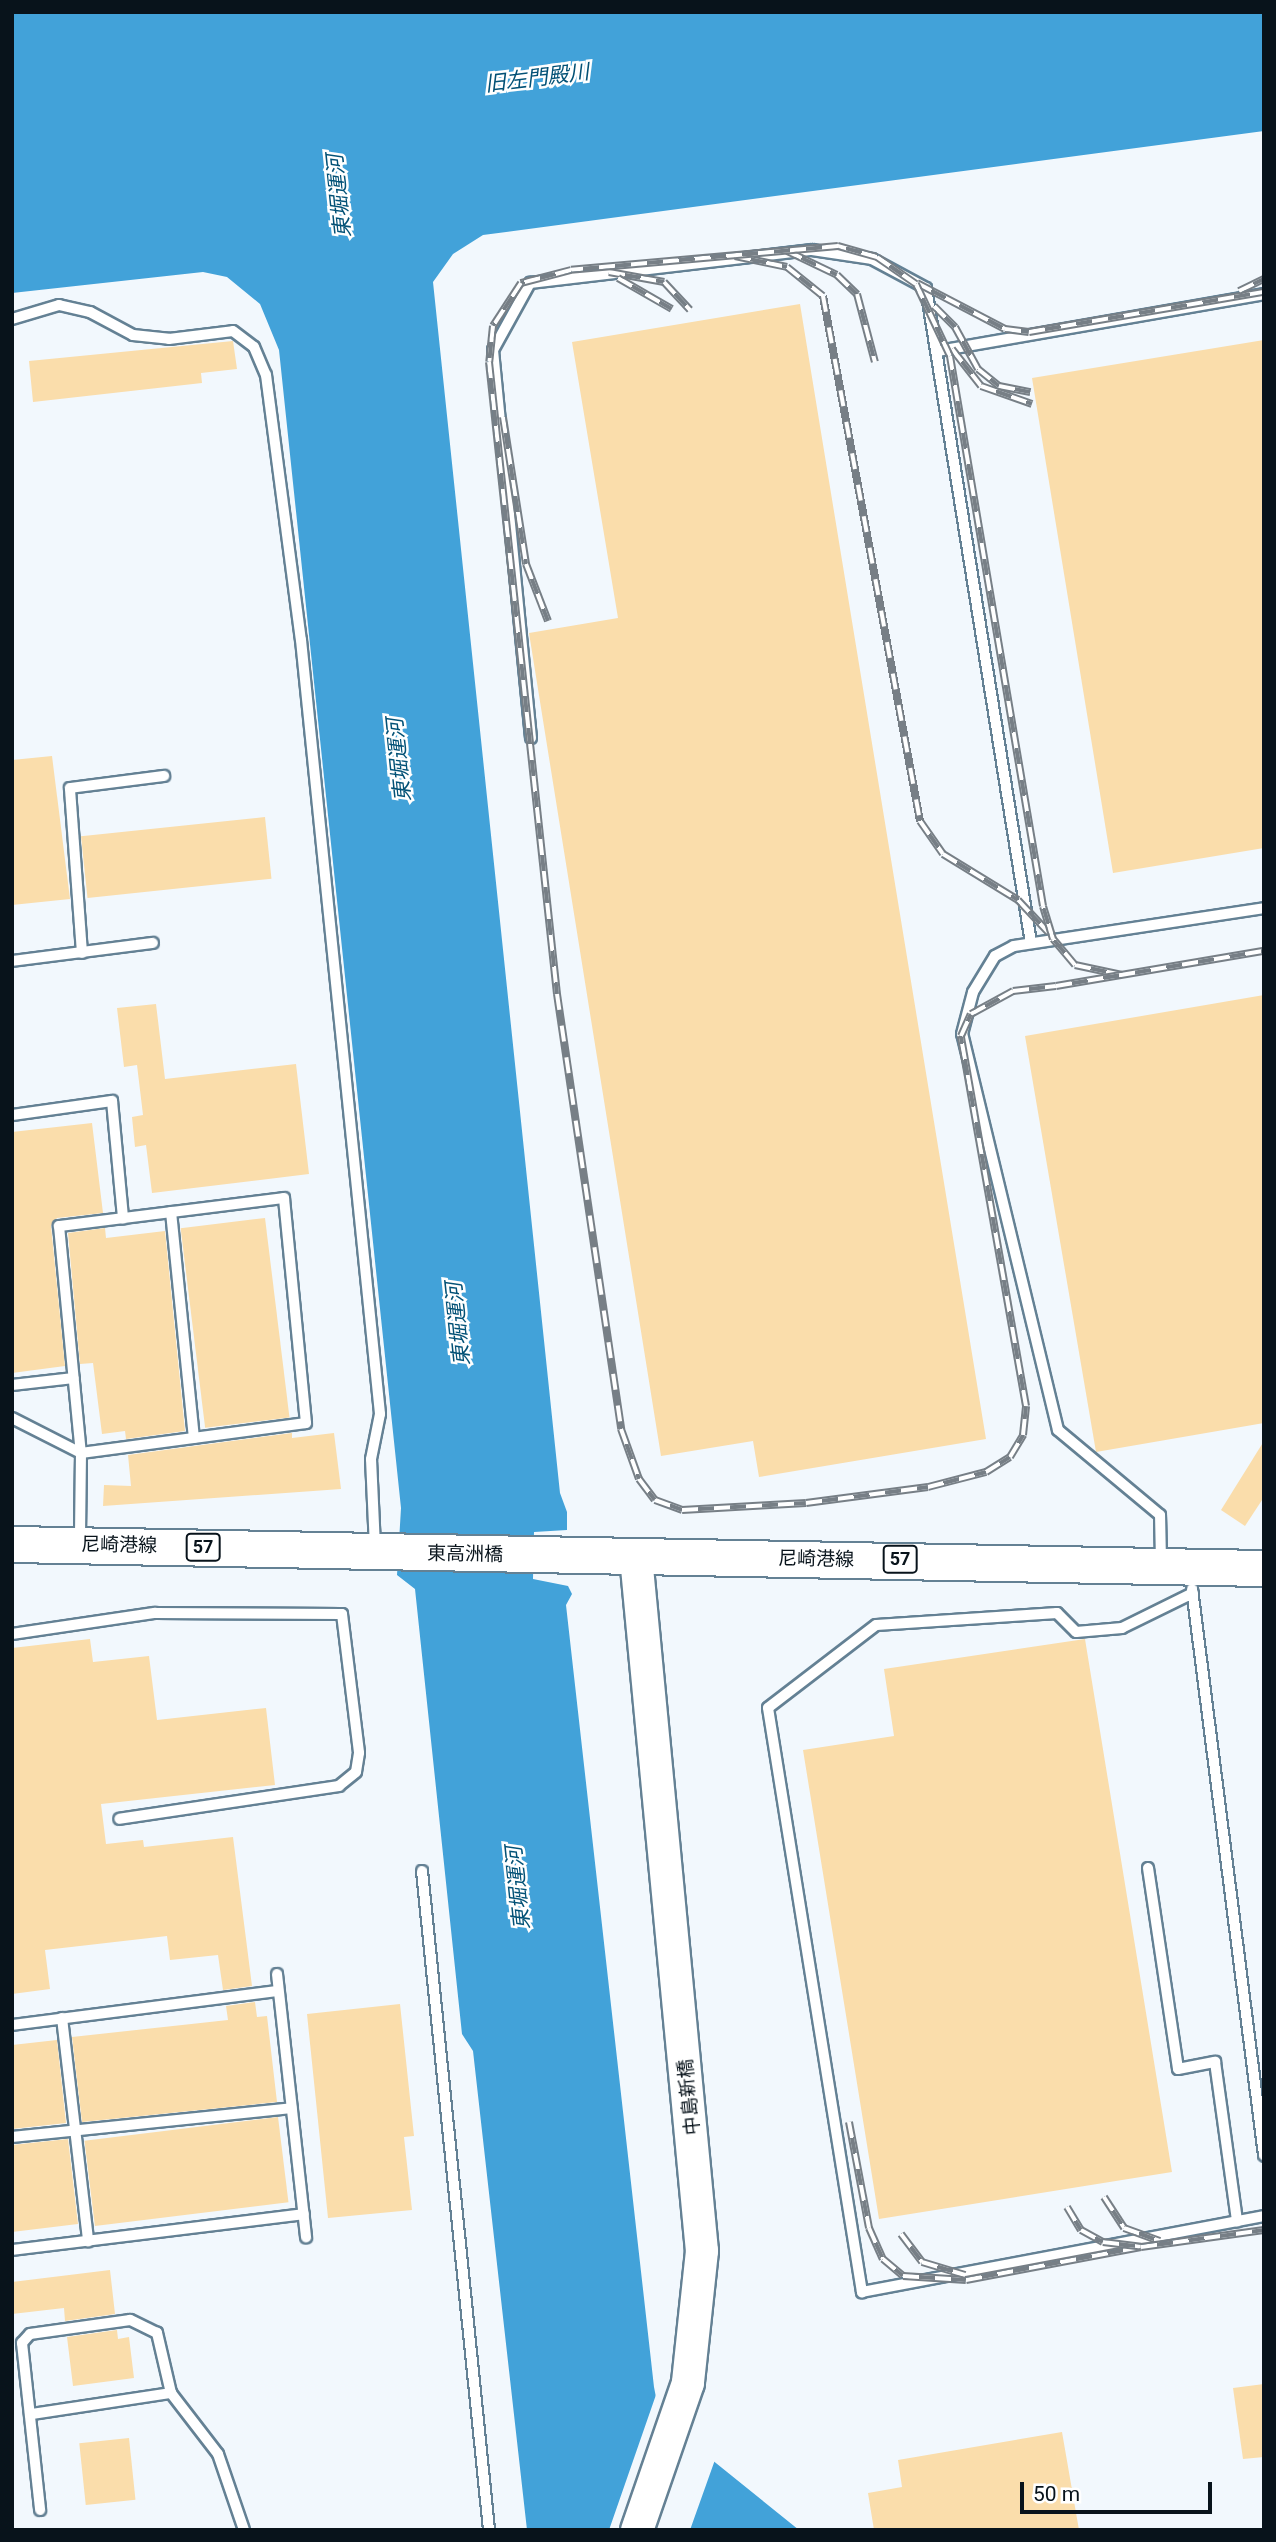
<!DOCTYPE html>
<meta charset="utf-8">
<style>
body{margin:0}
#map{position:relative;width:1276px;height:2542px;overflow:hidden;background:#f2f8fd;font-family:Roboto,"Noto Sans JP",sans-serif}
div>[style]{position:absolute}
.water>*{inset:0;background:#42a2d9}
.pier>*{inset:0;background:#f2f8fd}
.building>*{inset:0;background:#faddab;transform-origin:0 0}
.roads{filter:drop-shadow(2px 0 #648194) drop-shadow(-2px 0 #648194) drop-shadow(0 2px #648194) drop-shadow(0 -2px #648194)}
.lane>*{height:10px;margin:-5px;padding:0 5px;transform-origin:5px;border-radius:5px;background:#fff}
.secondary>*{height:32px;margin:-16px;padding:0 16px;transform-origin:16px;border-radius:16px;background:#fff}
.primary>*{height:35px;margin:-17.5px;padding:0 17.5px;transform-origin:17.5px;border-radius:17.5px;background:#fff}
.rail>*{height:8px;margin-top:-4px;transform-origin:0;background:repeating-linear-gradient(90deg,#fff 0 16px,#777f86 0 32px);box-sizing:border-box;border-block:2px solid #777f86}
span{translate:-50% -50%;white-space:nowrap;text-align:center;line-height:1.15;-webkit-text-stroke:5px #fff;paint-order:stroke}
.shield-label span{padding:2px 5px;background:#fff;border:2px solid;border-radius:5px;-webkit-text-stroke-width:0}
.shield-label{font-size:18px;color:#08131b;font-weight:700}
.street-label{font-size:19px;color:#08131b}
.water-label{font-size:21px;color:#025176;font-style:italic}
.frame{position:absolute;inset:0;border:14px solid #08131b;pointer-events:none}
.scale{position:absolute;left:1020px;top:2482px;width:192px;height:32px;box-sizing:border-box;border:4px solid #08131b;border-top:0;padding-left:9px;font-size:21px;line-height:24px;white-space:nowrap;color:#08131b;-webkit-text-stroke:5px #fff;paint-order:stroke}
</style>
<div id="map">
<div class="water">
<i style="clip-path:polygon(12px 12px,1264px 12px,1264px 131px,483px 235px,453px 254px,433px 282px,560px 1493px,567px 1512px,567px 1530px,534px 1532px,533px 1579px,568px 1586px,572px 1594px,566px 1605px,654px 2387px,660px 2418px,799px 2530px,527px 2530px,473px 2051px,462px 2034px,415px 1589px,397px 1575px,401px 1508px,279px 350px,260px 304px,227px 277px,203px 272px,12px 293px)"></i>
</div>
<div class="pier">
<i style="clip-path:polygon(658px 2389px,669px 2427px,716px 2457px,690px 2530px,609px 2530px)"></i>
</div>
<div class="building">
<i style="clip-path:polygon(800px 304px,986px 1439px,759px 1477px,753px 1441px,661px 1456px,529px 633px,618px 618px,572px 342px)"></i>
<i style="clip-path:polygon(1264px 340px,1264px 848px,1113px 873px,1032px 378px)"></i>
<i style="clip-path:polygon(233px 341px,237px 369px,201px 373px,202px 383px,33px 402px,29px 361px)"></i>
<i style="clip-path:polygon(52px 756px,70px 899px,12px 905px,12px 760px)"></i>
<i style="left:265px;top:817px;width:62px;height:185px;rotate:84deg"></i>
<i style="clip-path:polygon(1264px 995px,1264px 1423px,1096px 1452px,1025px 1036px)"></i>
<i style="clip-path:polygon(156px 1004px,165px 1079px,296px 1064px,309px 1174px,152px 1193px,146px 1145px,135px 1147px,132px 1117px,143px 1115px,137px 1065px,124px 1067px,117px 1008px)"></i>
<i style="clip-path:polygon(92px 1123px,103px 1213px,57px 1218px,51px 1226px,65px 1366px,12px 1373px,12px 1132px)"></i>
<i style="left:265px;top:1218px;width:201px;height:85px;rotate:83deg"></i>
<i style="clip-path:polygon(105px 1228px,106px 1238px,165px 1231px,185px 1431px,126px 1439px,125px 1431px,102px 1434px,93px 1363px,80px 1364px,68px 1233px)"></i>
<i style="clip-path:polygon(292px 1433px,292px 1438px,334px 1433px,341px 1489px,103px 1506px,104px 1485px,131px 1486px,128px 1455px)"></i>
<i style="clip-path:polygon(1264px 1441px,1264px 1497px,1245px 1526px,1221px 1510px)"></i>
<i style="clip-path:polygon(90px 1639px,93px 1662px,149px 1656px,157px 1720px,266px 1708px,275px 1785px,101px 1804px,106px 1844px,143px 1840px,144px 1847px,233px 1837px,252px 1986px,223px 1990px,218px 1955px,170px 1960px,167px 1936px,45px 1950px,50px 1989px,12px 1994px,12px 1648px)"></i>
<i style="clip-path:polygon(1085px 1639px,1172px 2172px,879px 2219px,803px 1750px,894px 1736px,884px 1669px)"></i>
<i style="clip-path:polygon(255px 2002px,257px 2017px,267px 2016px,277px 2102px,82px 2122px,72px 2037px,228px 2020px,226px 2006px)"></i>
<i style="clip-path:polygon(400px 2004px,414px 2136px,404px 2137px,412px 2210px,328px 2218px,307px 2014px)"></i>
<i style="clip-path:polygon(57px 2040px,66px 2123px,12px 2129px,12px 2045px)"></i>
<i style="left:278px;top:2117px;width:86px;height:195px;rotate:83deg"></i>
<i style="clip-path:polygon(68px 2139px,78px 2224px,12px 2232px,12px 2145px)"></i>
<i style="clip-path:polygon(110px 2270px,115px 2314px,65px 2321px,64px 2308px,12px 2314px,12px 2282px)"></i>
<i style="clip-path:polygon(117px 2330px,118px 2339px,129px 2337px,134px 2378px,73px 2386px,67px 2337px)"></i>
<i style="clip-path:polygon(1264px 2384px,1264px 2457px,1243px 2459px,1233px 2388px)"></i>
<i style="clip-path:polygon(1062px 2432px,1079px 2530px,874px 2530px,868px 2493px,902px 2487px,898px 2460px)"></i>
<i style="left:129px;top:2438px;width:62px;height:50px;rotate:84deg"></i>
</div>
<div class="roads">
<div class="lane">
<i style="left:12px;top:319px;width:49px;rotate:-16.6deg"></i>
<i style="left:59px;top:305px;width:32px;rotate:13deg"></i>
<i style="left:90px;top:312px;width:49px;rotate:28.1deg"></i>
<i style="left:133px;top:335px;width:36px;rotate:6deg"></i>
<i style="left:169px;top:339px;width:64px;rotate:-7.1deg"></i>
<i style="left:233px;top:331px;width:26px;rotate:37deg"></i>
<i style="left:254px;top:347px;width:30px;rotate:67deg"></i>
<i style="left:266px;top:375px;width:267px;rotate:82.5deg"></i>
<i style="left:301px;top:640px;width:778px;rotate:84.17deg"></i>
<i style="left:380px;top:1414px;width:46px;rotate:101.3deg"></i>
<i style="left:371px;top:1459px;width:89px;rotate:87.4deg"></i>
<i style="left:938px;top:351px;width:331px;rotate:-9.9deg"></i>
<i style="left:531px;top:738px;width:390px;rotate:-95.6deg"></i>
<i style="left:493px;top:350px;width:77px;rotate:-61.1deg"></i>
<i style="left:530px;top:283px;width:284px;rotate:-6.7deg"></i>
<i style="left:812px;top:250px;width:61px;rotate:8.5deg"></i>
<i style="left:872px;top:259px;width:61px;rotate:28.2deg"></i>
<i style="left:926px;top:288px;width:663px;rotate:80.89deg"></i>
<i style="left:82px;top:953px;width:165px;rotate:-94.2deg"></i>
<i style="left:70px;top:788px;width:95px;rotate:-7.3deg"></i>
<i style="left:12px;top:961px;width:142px;rotate:-7.3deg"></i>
<i style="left:12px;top:1115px;width:101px;rotate:-8deg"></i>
<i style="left:112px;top:1101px;width:118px;rotate:84.6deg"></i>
<i style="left:171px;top:1212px;width:227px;rotate:84.2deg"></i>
<i style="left:12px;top:1385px;width:62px;rotate:-6.4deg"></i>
<i style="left:12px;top:1418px;width:77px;rotate:26.9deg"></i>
<i style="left:81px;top:1453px;width:227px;rotate:-7.6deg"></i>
<i style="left:306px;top:1423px;width:226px;rotate:-95.6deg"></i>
<i style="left:284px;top:1198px;width:227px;rotate:172.9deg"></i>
<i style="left:59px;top:1226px;width:228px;rotate:84.5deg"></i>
<i style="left:81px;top:1453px;width:87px;rotate:90.7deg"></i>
<i style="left:1161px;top:1561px;width:46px;rotate:-91.2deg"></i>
<i style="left:1160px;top:1515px;width:133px;rotate:-140.2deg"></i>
<i style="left:1058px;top:1430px;width:407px;rotate:-103.6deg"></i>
<i style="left:962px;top:1034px;width:43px;rotate:-75.3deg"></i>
<i style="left:973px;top:992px;width:42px;rotate:-58.6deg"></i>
<i style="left:995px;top:956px;width:21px;rotate:-28deg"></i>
<i style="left:1014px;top:946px;width:253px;rotate:-8.6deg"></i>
<i style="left:1192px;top:1589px;width:571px;rotate:82.75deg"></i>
<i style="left:1193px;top:1593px;width:79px;rotate:153.8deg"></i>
<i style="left:1122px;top:1628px;width:46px;rotate:175deg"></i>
<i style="left:1076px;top:1632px;width:27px;rotate:-135deg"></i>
<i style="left:1057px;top:1613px;width:181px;rotate:176.2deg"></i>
<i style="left:876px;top:1625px;width:136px;rotate:142.5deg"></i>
<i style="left:768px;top:1708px;width:592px;rotate:80.86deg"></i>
<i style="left:862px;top:2292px;width:409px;rotate:-10.7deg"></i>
<i style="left:12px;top:1634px;width:145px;rotate:-8.4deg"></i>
<i style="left:155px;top:1613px;width:187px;rotate:0.3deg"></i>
<i style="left:342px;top:1614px;width:140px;rotate:83deg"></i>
<i style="left:359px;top:1753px;width:19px;rotate:99deg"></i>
<i style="left:356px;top:1772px;width:22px;rotate:141deg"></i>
<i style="left:339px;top:1786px;width:222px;rotate:171.5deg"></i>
<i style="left:1148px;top:1868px;width:203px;rotate:81.5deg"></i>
<i style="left:1178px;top:2069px;width:38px;rotate:-11deg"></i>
<i style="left:1215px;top:2062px;width:161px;rotate:82.1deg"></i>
<i style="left:422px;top:1871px;width:662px;rotate:84.19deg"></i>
<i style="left:277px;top:1974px;width:265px;rotate:83.7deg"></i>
<i style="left:62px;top:2018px;width:225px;rotate:83.3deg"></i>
<i style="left:12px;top:2025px;width:268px;rotate:-7.3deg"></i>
<i style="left:12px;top:2137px;width:281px;rotate:-5.9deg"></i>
<i style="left:12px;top:2250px;width:294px;rotate:-7deg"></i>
<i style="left:171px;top:2393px;width:77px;rotate:52.4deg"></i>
<i style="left:218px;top:2454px;width:80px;rotate:71.1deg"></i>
<i style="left:32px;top:2414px;width:141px;rotate:-8.6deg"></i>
<i style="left:171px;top:2393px;width:62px;rotate:-103.1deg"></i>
<i style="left:157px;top:2333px;width:30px;rotate:-154deg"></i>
<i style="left:130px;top:2320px;width:101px;rotate:172deg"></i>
<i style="left:30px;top:2334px;width:12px;rotate:132deg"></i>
<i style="left:22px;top:2343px;width:168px;rotate:83.8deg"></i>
</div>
<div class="secondary">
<i style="left:636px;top:1557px;width:697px;rotate:84.57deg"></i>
<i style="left:702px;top:2251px;width:133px;rotate:96.1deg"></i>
<i style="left:688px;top:2383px;width:156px;rotate:109.1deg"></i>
</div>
<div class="primary">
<i style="left:12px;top:1544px;width:1252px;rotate:1.1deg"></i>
</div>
</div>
<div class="rail">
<i style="left:787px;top:251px;width:55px;rotate:25.6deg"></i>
<i style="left:837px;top:275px;width:28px;rotate:44deg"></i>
<i style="left:857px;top:294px;width:70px;rotate:75.2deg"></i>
<i style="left:735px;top:256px;width:53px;rotate:11.9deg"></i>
<i style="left:787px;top:267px;width:46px;rotate:38.9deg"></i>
<i style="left:823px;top:296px;width:534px;rotate:79.53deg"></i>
<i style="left:920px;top:821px;width:40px;rotate:55.1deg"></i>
<i style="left:943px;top:854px;width:88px;rotate:31.5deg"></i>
<i style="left:1018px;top:900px;width:45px;rotate:46.8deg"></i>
<i style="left:609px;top:272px;width:56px;rotate:10.3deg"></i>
<i style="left:664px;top:282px;width:38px;rotate:47deg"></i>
<i style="left:618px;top:278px;width:62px;rotate:29.9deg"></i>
<i style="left:917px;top:283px;width:99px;rotate:27.6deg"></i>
<i style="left:1005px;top:329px;width:24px;rotate:7deg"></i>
<i style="left:1029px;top:332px;width:238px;rotate:-9.7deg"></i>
<i style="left:1239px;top:291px;width:28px;rotate:-26deg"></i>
<i style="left:934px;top:306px;width:30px;rotate:45deg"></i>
<i style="left:955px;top:327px;width:48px;rotate:61.3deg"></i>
<i style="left:978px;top:369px;width:27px;rotate:39deg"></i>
<i style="left:999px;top:386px;width:32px;rotate:11deg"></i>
<i style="left:952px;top:349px;width:47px;rotate:51.9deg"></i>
<i style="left:981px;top:386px;width:54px;rotate:19.4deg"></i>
<i style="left:503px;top:417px;width:149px;rotate:81.1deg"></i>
<i style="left:526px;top:564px;width:61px;rotate:68.9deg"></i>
<i style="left:1122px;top:975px;width:48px;rotate:-168deg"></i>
<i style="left:1075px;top:965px;width:34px;rotate:-130deg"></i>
<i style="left:1053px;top:939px;width:34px;rotate:-107deg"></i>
<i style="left:1043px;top:906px;width:558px;rotate:-99.6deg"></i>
<i style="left:950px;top:356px;width:80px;rotate:-115.3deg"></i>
<i style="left:916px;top:284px;width:47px;rotate:-145.3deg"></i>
<i style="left:877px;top:257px;width:41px;rotate:-164.2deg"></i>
<i style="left:838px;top:246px;width:268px;rotate:174.9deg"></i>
<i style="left:571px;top:270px;width:52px;rotate:165.4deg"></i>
<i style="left:521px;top:283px;width:51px;rotate:123.1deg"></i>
<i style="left:493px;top:326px;width:36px;rotate:96deg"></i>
<i style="left:489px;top:362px;width:636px;rotate:83.86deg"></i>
<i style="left:557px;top:994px;width:440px;rotate:81.6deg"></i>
<i style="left:621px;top:1429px;width:53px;rotate:70.2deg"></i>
<i style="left:639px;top:1479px;width:26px;rotate:53deg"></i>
<i style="left:655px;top:1500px;width:29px;rotate:20deg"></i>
<i style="left:682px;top:1510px;width:124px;rotate:-3.2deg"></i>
<i style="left:806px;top:1503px;width:123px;rotate:-7.5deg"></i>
<i style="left:928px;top:1487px;width:60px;rotate:-14.5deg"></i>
<i style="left:986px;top:1472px;width:28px;rotate:-32deg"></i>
<i style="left:1010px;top:1457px;width:26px;rotate:-59deg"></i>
<i style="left:1023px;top:1435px;width:29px;rotate:-84deg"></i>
<i style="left:1026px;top:1406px;width:376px;rotate:-100deg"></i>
<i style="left:961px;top:1036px;width:24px;rotate:-66deg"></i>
<i style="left:971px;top:1014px;width:48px;rotate:-28.7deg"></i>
<i style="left:1013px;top:991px;width:43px;rotate:-6.6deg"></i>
<i style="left:1056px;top:986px;width:211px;rotate:-9.6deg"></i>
<i style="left:849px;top:2122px;width:108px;rotate:79.3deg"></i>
<i style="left:869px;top:2228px;width:34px;rotate:66deg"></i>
<i style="left:883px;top:2259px;width:26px;rotate:40deg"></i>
<i style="left:903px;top:2276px;width:63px;rotate:3.6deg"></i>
<i style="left:966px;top:2280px;width:178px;rotate:-10.7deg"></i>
<i style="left:1104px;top:2197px;width:37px;rotate:57deg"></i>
<i style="left:1124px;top:2228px;width:38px;rotate:20deg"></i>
<i style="left:1067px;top:2207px;width:27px;rotate:59deg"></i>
<i style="left:1081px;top:2230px;width:25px;rotate:29deg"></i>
<i style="left:1103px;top:2242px;width:38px;rotate:7deg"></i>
<i style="left:1141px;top:2247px;width:124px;rotate:-7.9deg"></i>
<i style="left:901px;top:2234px;width:35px;rotate:53deg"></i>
<i style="left:922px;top:2262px;width:45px;rotate:16.8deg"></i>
</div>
<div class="shield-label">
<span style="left:203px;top:1547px">57</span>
<span style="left:900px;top:1559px">57</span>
</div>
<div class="street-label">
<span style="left:119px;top:1545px;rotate:1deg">尼崎港線</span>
<span style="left:465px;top:1554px;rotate:1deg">東高洲橋</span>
<span style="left:816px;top:1559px;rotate:1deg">尼崎港線</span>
<span style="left:689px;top:2097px;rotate:-96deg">中島新橋</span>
</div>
<div class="water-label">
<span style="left:537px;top:78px;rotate:-7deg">旧左門殿川</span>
<span style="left:339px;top:196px;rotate:-96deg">東堀運河</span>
<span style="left:399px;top:760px;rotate:-96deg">東堀運河</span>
<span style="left:458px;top:1324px;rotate:-96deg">東堀運河</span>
<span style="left:518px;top:1888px;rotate:-96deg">東堀運河</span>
</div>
<div class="frame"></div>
<div class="scale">50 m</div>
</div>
